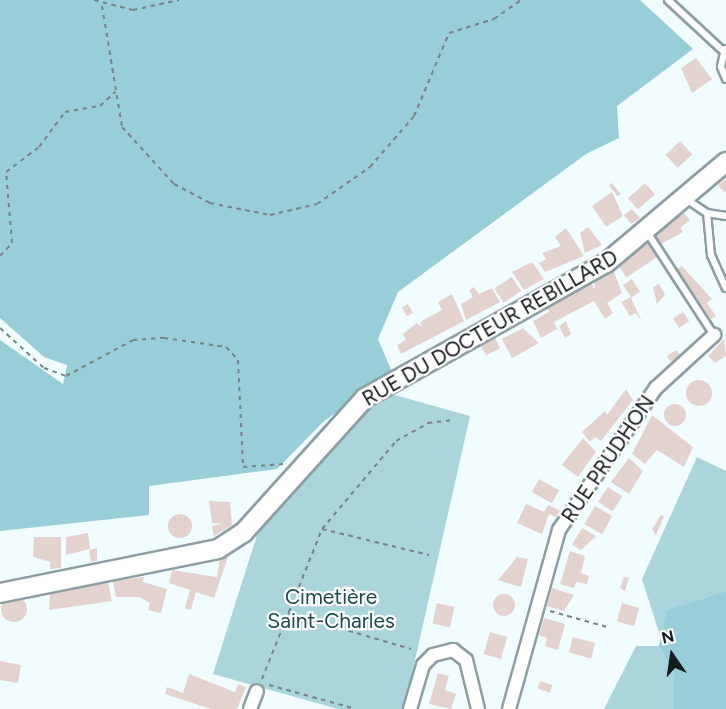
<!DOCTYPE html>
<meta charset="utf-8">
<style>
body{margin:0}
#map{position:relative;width:726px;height:709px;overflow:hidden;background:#f1fcff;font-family:Figtree,sans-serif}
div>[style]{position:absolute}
.green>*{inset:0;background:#aad5dd}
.forest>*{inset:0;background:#98ced7}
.building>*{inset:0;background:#e4d2cf;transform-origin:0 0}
.round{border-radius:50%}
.path>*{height:2px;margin-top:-1px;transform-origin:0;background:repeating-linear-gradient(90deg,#798284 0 4.5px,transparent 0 9px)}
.roads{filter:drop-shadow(2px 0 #8d9ea2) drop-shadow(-2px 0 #8d9ea2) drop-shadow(0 2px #8d9ea2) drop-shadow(0 -2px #8d9ea2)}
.service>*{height:6px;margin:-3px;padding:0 3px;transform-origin:3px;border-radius:3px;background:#fff}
.minor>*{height:12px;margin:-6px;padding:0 6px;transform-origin:6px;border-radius:6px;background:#fff}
.secondary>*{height:18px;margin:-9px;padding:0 9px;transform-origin:9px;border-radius:9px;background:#fff}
span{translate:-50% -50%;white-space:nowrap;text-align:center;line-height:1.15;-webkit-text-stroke:4.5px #fff;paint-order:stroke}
.street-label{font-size:21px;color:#151c1d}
.park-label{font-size:21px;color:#194951}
.north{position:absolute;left:642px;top:625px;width:60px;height:60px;-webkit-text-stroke:4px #fff;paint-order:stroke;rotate:347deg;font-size:16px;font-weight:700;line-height:24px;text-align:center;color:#151c1d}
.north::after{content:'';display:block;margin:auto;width:21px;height:27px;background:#151c1d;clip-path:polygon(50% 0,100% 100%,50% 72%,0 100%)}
</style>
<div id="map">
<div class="green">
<i style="clip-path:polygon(384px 392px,470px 416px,404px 709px,338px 709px,213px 674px,257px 535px,285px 493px)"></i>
<i style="clip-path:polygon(697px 457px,726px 471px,726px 591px,668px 610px,661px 639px,642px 579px)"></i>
<i style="clip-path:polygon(636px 646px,659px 646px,674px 674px,674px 709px,604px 709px)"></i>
</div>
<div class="forest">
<i style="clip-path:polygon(0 0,640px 0,693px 49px,617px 106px,619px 138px,586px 154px,398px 292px,378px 339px,392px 372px,323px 422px,277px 469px,149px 486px,149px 515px,0 531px,0 340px,63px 384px,67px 365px,44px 357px,0 318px)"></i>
<i style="clip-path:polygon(726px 591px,726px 709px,674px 709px,674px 674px,659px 646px,667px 610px)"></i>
</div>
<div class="building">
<i style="clip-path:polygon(696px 58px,712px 79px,692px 93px,681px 68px)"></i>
<i style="left:680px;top:141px;width:18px;height:20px;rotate:47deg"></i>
<i style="clip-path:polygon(726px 179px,726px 191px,724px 192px,718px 185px)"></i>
<i style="left:612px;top:183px;width:14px;height:4px;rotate:51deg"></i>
<i style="left:645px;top:183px;width:15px;height:23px;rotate:48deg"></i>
<i style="clip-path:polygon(612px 192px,623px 216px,606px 227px,592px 206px)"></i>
<i style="clip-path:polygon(632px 209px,640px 218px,631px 224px,624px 215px)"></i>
<i style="clip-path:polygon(684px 213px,690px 220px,680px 228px,683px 232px,661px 244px,655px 236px)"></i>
<i style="clip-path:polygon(588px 227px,602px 245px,585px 253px,580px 233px)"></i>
<i style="clip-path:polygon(566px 228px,584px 256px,545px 272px,539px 263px,546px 259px,542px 253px,561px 246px,555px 237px)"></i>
<i style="left:647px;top:242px;width:18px;height:37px;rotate:56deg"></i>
<i style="clip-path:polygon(532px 262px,544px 279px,524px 290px,512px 272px)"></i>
<i style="clip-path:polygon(682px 266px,712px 299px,707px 303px,716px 316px,711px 319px,677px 269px)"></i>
<i style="clip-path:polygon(612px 267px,622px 293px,607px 303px,613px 313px,605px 319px,594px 301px,554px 322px,557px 329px,541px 338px,533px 321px,549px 312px,546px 306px,591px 283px,595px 290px,594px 280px)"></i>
<i style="left:512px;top:277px;width:17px;height:21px;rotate:57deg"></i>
<i style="clip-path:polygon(632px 279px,640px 292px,631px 298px,642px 322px,636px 313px,630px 316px,621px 302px,631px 297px,623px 285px)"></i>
<i style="clip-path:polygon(659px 284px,665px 295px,657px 304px,653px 287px)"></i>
<i style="clip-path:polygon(474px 287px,479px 294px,492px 288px,500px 302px,466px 320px,461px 304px,473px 297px,469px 290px)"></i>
<i style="clip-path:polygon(452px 294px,464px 321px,401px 354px,397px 345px,406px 340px,403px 334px,417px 323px,422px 327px,420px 322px,442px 310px,438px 302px)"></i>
<i style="left:408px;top:304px;width:10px;height:7px;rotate:61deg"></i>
<i style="left:683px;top:312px;width:11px;height:12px;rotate:56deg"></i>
<i style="clip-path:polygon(566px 321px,571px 334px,565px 338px,559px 326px)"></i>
<i style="clip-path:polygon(523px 328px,539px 343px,512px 358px,502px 339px)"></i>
<i style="left:493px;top:334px;width:16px;height:16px;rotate:63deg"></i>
<i style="clip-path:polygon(724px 339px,726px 356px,715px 363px,708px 356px)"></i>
<i style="clip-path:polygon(676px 350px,680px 355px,671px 362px,667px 356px)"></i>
<i class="round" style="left:686px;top:380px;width:26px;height:26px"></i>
<i style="clip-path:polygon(626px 389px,633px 400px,601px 441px,595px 437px,590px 442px,582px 432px,605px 411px,607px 415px)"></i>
<i class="round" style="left:664px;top:404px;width:22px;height:22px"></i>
<i style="clip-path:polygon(652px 415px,693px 447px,684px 467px,657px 450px,645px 464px,632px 454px)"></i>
<i style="clip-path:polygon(583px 438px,596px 452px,578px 477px,562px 465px)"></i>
<i style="clip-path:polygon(629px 458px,643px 471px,629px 494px,611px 482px)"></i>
<i style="left:539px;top:479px;width:23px;height:15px;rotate:29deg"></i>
<i style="left:608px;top:487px;width:17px;height:18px;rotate:33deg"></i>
<i style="clip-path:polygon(209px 501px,230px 502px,232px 525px,214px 536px,212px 526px,221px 524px,212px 523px)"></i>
<i style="clip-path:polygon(526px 504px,544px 512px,548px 505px,561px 511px,556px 517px,549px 514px,542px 534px,517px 523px)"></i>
<i style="left:595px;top:506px;width:20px;height:21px;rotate:30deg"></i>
<i class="round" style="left:168px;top:514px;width:24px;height:24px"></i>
<i style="clip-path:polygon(661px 515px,664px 516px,656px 535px,652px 529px)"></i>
<i style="clip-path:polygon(582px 528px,596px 536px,581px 550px,572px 545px)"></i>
<i style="clip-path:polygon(88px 533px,90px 549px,66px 555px,66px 537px)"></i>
<i style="clip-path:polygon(34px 537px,61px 537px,61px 568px,50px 569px,50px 562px,33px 557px)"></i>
<i style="clip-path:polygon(97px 548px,97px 561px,91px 562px,89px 550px)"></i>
<i style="clip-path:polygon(570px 551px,585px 556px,581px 573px,589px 576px,587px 584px,576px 582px,574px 588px,560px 584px)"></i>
<i style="clip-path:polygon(229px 554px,214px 598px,196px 592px,191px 610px,185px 608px,190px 590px,169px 583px,172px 570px,217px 577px,220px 557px)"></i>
<i style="clip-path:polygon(517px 557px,528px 559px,521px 587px,498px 580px)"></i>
<i style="clip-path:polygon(144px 577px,143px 582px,167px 589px,161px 613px,148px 610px,150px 603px,139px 597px,116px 597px,113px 581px)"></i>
<i style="clip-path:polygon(624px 577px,629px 578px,625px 591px,620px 588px)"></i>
<i style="clip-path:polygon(108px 582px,112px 601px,49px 610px,50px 592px)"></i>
<i style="clip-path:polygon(552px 588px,574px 595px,564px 611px,547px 606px)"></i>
<i class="round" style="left:493px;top:594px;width:22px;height:22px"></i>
<i class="round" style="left:1px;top:596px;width:26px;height:26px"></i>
<i style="left:437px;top:603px;width:18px;height:21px;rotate:13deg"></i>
<i style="left:622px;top:603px;width:18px;height:19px;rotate:16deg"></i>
<i style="clip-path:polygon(544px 618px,565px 624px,558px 650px,545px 646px,547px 638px,539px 635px)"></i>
<i style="left:490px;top:632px;width:18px;height:23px;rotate:16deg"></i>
<i style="left:573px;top:637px;width:23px;height:16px;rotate:15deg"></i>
<i style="clip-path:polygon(0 661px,21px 665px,18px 683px,0 680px)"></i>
<i style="clip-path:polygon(438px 673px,449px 676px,445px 690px,456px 694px,451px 709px,429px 704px)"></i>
<i style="clip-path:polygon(189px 674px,235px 692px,238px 684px,246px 687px,237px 709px,211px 709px,165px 694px,167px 687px,183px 693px)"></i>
<i style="left:540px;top:681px;width:13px;height:8px;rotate:18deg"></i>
</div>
<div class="path">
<i style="left:94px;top:0;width:40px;rotate:14.4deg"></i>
<i style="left:133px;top:10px;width:47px;rotate:-12.3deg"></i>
<i style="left:102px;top:6px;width:123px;rotate:80.6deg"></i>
<i style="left:122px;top:127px;width:77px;rotate:47.6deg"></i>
<i style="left:174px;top:184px;width:41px;rotate:27.8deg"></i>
<i style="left:210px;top:203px;width:61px;rotate:11.3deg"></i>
<i style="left:270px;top:215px;width:48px;rotate:-13.2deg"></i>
<i style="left:317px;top:204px;width:65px;rotate:-34.9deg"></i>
<i style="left:370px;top:167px;width:67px;rotate:-49.2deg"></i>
<i style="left:414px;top:116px;width:90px;rotate:-67.1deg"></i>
<i style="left:449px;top:33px;width:47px;rotate:-17.3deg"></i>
<i style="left:494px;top:19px;width:33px;rotate:-35deg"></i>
<i style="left:0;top:256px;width:18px;rotate:-47deg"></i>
<i style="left:12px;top:243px;width:71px;rotate:-94.8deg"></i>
<i style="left:6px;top:172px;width:41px;rotate:-37.1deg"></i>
<i style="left:39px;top:147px;width:44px;rotate:-53.4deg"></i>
<i style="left:65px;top:112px;width:36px;rotate:-10deg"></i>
<i style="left:100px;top:106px;width:21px;rotate:-43deg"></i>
<i style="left:0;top:328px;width:59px;rotate:42.3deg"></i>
<i style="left:44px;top:368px;width:23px;rotate:20deg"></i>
<i style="left:66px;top:376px;width:76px;rotate:-28.2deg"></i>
<i style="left:133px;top:340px;width:31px;rotate:-4deg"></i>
<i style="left:164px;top:338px;width:63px;rotate:8.3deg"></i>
<i style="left:226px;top:347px;width:18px;rotate:47deg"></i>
<i style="left:238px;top:360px;width:107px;rotate:87.3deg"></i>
<i style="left:243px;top:467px;width:41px;rotate:-4.2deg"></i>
<i style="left:322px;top:529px;width:110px;rotate:13.7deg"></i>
<i style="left:550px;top:611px;width:63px;rotate:15.6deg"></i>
<i style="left:288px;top:613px;width:128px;rotate:16.3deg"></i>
<i style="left:262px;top:679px;width:162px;rotate:-68.2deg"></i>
<i style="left:322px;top:529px;width:115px;rotate:-49.9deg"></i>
<i style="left:396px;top:441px;width:37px;rotate:-29deg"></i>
<i style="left:428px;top:423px;width:25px;rotate:-7deg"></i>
<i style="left:269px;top:685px;width:90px;rotate:15.4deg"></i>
</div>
<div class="roads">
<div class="service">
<i style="left:668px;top:0;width:75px;rotate:42.8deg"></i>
<i style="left:725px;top:49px;width:18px;rotate:103deg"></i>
<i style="left:721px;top:67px;width:13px;rotate:67deg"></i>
<i style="left:686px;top:199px;width:25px;rotate:34deg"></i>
<i style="left:707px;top:213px;width:19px;rotate:9deg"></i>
<i style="left:707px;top:213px;width:42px;rotate:84.6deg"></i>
<i style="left:711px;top:255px;width:36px;rotate:66deg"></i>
<i style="left:647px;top:232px;width:123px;rotate:57deg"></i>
</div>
<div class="minor">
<i style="left:250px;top:709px;width:19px;rotate:-69deg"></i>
<i style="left:410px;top:709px;width:46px;rotate:-73.5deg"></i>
<i style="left:423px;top:665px;width:14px;rotate:-45deg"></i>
<i style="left:433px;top:655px;width:21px;rotate:-14deg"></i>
<i style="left:453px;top:650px;width:16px;rotate:38deg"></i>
<i style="left:466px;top:660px;width:50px;rotate:76.2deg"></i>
<i style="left:509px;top:709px;width:186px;rotate:-74.4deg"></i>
<i style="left:559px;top:530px;width:172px;rotate:-55.7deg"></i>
<i style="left:656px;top:388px;width:79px;rotate:-42.4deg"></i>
</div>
<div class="secondary">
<i style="left:0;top:593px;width:222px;rotate:-11.4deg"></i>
<i style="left:218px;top:549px;width:30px;rotate:-33deg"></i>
<i style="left:243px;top:533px;width:182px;rotate:-47.9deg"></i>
<i style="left:365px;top:398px;width:276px;rotate:-29.3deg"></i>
<i style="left:606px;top:263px;width:157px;rotate:-40.1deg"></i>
</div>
</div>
<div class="street-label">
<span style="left:490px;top:328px;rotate:-30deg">RUE DU DOCTEUR REBILLARD</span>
<span style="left:608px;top:459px;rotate:-56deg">RUE PRUDHON</span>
</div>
<div class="park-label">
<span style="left:331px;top:609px">Cimetière<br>Saint-Charles</span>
</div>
<div class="north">N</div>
</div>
